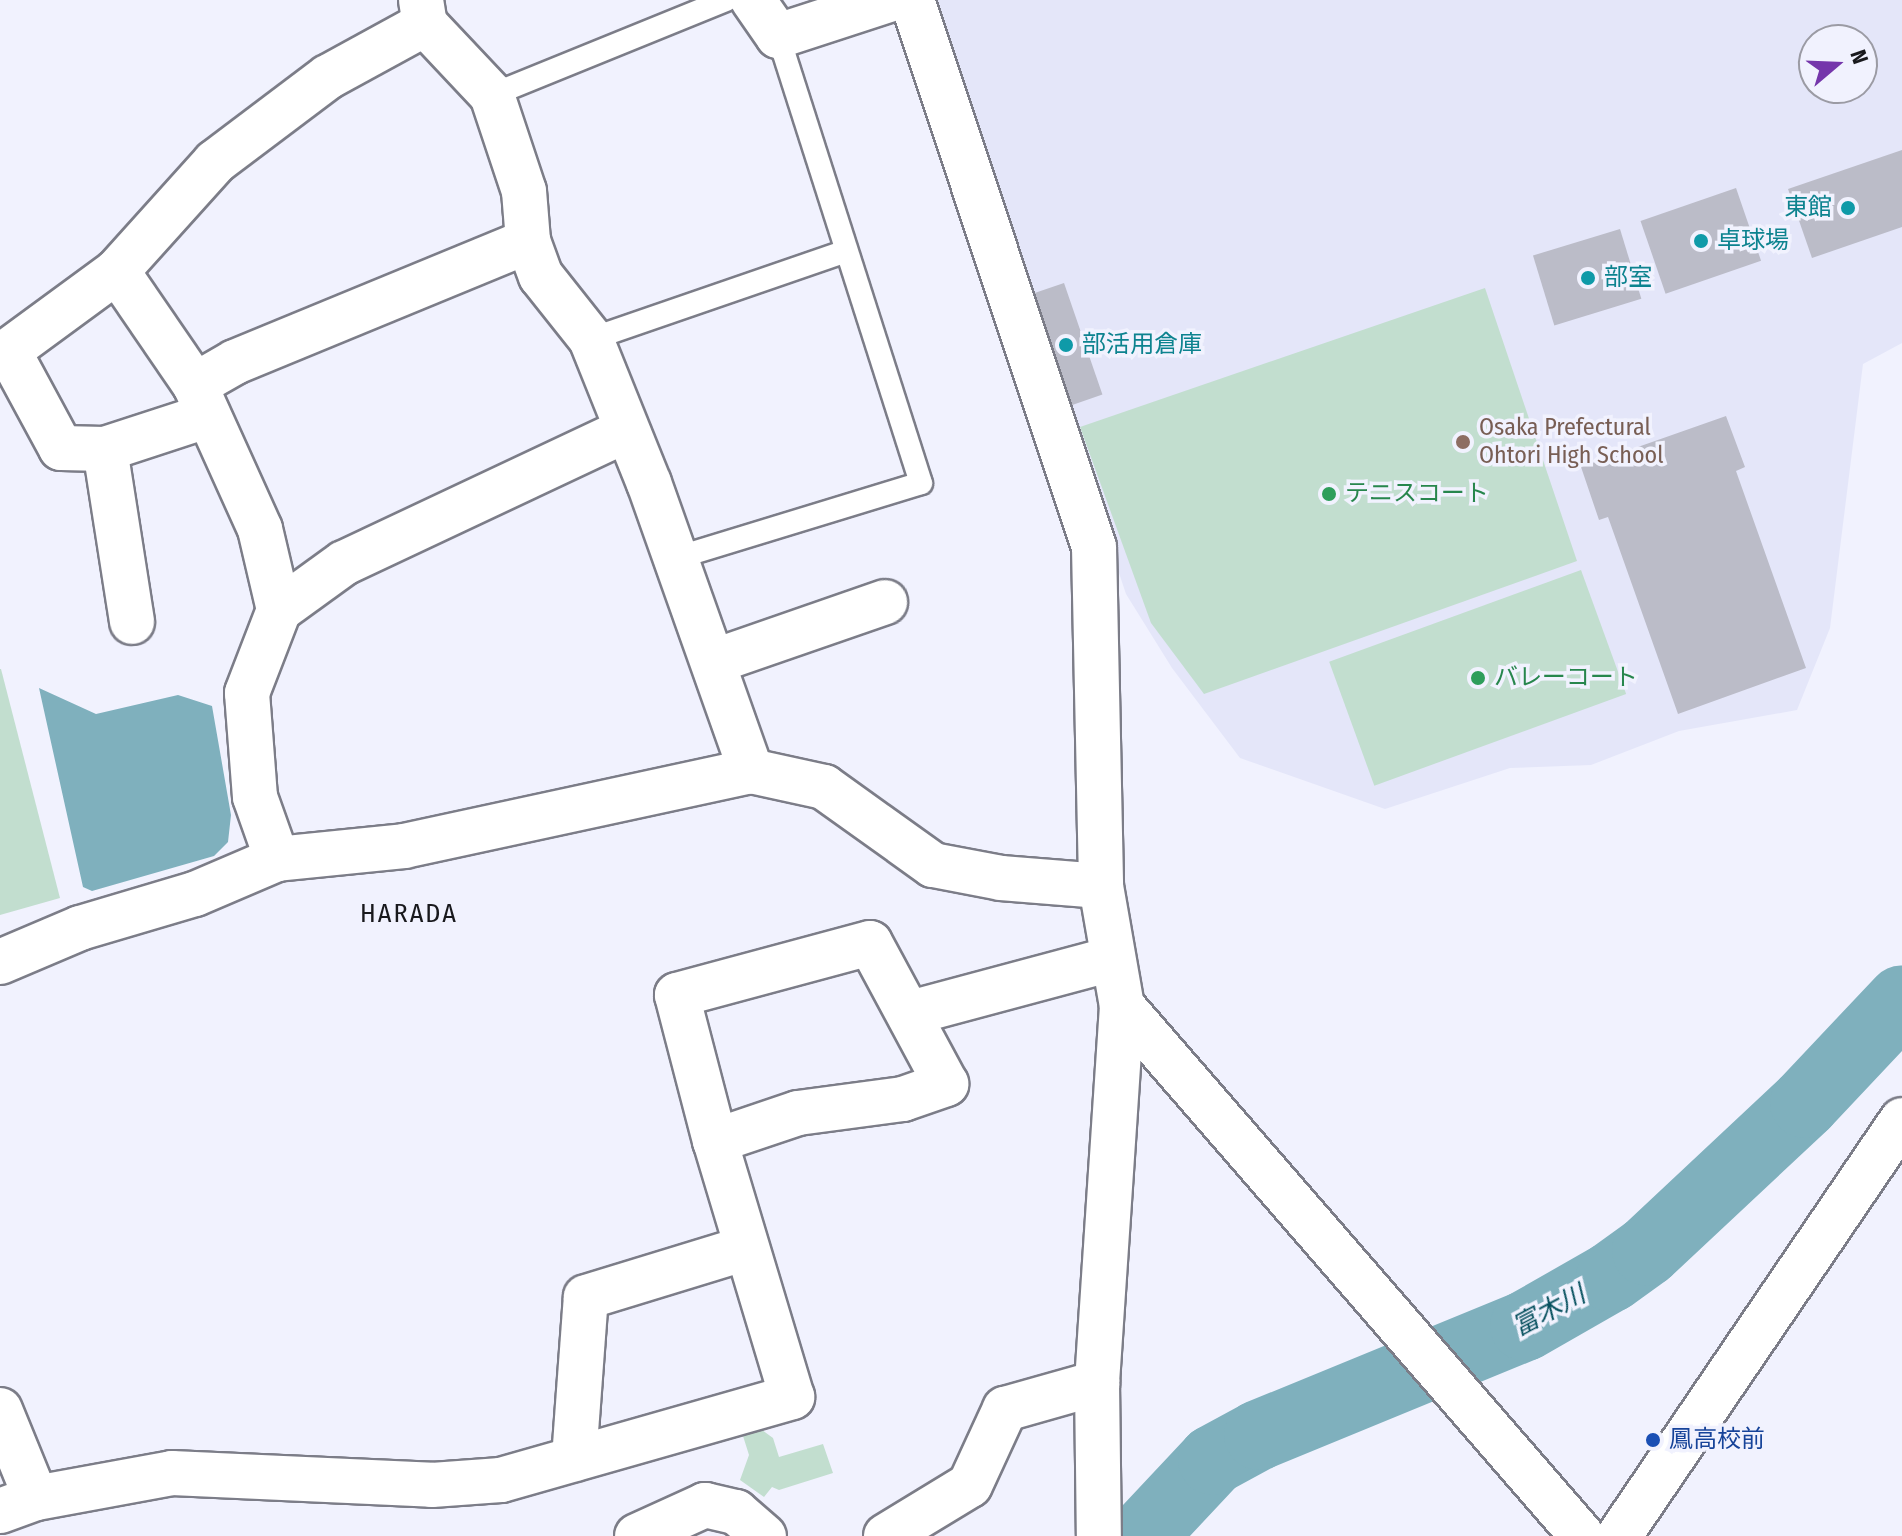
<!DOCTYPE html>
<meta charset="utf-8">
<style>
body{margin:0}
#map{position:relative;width:1902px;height:1536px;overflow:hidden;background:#f1f2fe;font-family:"Fira Sans Condensed","Noto Sans JP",sans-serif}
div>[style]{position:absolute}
.built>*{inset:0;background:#e4e6f9}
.green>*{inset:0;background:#c2decf;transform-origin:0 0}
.water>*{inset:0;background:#7fb0bd}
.river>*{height:70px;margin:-35px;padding:0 35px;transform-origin:35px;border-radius:35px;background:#7fb0bd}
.building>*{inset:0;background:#bbbcc8;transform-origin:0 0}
.roads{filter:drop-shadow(2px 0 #7c7d88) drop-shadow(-2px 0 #7c7d88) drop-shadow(0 2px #7c7d88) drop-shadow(0 -2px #7c7d88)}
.service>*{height:22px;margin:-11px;padding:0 11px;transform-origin:11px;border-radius:11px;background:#fff}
.minor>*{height:44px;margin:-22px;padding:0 22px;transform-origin:22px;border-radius:22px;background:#fff}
.tertiary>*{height:44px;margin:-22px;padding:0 22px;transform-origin:22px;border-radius:22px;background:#fff}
.dots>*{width:22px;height:22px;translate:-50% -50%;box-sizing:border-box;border:4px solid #f1f2fe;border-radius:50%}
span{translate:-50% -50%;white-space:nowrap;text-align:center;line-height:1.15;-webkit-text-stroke:7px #f1f2fe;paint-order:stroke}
.culture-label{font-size:24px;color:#0d838f}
.right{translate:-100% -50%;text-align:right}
.left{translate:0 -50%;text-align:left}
.education-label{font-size:24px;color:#785e54}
.leisure-label{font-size:24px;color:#27864d}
.transit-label{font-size:24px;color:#164399}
.neighbourhood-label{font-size:26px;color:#19191d;letter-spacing:2px}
.water-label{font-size:26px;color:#054f5d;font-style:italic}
.north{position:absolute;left:1798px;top:24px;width:80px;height:80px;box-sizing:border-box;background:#f1f2fe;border:2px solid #9b9ba4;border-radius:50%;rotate:71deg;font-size:22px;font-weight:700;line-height:32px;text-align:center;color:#19191d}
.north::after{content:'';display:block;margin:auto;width:28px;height:36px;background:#7536ab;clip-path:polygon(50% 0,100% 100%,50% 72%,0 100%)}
</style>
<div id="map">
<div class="built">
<i style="clip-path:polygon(evenodd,927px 0,1902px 0,1902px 343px,1863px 364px,1830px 628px,1797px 710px,1679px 731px,1591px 765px,1510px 768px,1385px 809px,1240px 758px,1172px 668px,1126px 594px,927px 0,1814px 40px,1862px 40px,1862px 88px,1814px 88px,1814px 40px)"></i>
</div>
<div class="green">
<i style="clip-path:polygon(1485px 288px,1577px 561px,1204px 694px,1151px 623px,1080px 427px)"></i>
<i style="left:1581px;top:570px;width:132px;height:268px;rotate:70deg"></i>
<i style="clip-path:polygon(1px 669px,60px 898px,0 915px,0 669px)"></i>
<i style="clip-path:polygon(762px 1430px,773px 1438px,779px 1457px,823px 1444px,833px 1473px,779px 1490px,772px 1487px,764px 1497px,740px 1480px,749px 1455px,743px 1436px)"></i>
</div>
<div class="water">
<i style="clip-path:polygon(39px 688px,96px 714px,178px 695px,212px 706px,231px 815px,228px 842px,214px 856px,92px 891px,83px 887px)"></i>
</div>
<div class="river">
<i style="left:1142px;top:1536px;width:104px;rotate:-46.9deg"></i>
<i style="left:1213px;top:1460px;width:52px;rotate:-28.5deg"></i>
<i style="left:1259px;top:1435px;width:287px;rotate:-22.3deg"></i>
<i style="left:1525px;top:1326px;width:99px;rotate:-29.7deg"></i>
<i style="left:1611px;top:1277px;width:44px;rotate:-35.8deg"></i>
<i style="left:1647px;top:1251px;width:216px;rotate:-43.1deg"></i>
<i style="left:1805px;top:1103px;width:141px;rotate:-46.7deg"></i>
</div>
<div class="building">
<i style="clip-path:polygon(1902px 150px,1902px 227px,1812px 258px,1788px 189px)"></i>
<i style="left:1736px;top:188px;width:77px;height:101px;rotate:71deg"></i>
<i style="left:1620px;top:229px;width:73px;height:91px;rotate:73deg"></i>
<i style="left:1064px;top:283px;width:118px;height:38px;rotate:71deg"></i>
<i style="clip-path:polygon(1726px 416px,1745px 467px,1736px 471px,1806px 668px,1678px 714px,1608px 517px,1599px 520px,1581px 467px)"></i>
</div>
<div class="roads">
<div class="service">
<i style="left:492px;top:95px;width:253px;rotate:-22.1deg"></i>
<i style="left:591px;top:339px;width:268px;rotate:-19deg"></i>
<i style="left:676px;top:558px;width:256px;rotate:-17deg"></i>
<i style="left:921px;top:483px;width:469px;rotate:-107.7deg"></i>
</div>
<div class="minor">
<i style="left:421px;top:0;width:24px;rotate:81deg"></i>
<i style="left:425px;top:24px;width:98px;rotate:46.7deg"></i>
<i style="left:492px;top:95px;width:101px;rotate:71.6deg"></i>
<i style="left:524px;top:191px;width:50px;rotate:85.4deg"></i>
<i style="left:528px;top:241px;width:37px;rotate:70deg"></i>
<i style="left:541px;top:276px;width:80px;rotate:51.6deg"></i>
<i style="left:591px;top:339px;width:155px;rotate:68.1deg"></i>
<i style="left:649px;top:483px;width:306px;rotate:70.5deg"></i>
<i style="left:753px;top:0;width:44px;rotate:55.2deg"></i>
<i style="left:778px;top:36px;width:117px;rotate:-18deg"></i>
<i style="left:912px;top:0;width:576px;rotate:71.6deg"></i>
<i style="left:1094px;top:547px;width:339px;rotate:88.8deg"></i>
<i style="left:1101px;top:886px;width:122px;rotate:80.1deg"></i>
<i style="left:1122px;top:1006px;width:378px;rotate:93.8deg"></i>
<i style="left:1097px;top:1383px;width:153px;rotate:89.3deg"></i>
<i style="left:117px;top:271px;width:138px;rotate:55.6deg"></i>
<i style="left:195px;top:385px;width:158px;rotate:65.7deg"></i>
<i style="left:260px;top:529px;width:83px;rotate:76.8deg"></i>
<i style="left:279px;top:610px;width:89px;rotate:111.1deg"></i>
<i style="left:247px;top:693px;width:104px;rotate:85.6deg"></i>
<i style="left:255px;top:797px;width:66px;rotate:70.5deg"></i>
<i style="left:9px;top:352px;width:109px;rotate:61.6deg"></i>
<i style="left:61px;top:448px;width:44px;rotate:1.3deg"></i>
<i style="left:105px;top:449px;width:106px;rotate:-18.1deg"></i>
<i style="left:0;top:357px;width:145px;rotate:-36.3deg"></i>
<i style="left:117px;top:271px;width:147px;rotate:-48deg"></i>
<i style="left:215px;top:162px;width:141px;rotate:-37deg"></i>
<i style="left:328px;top:77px;width:111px;rotate:-28.7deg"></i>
<i style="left:195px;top:385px;width:46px;rotate:-29.9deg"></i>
<i style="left:235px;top:362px;width:317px;rotate:-22.4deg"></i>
<i style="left:105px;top:449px;width:175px;rotate:81.1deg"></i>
<i style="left:279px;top:610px;width:80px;rotate:-35.9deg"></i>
<i style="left:344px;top:563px;width:310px;rotate:-25.2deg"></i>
<i style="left:715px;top:661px;width:180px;rotate:-19.1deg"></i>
<i style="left:0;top:962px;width:87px;rotate:-23deg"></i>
<i style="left:80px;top:928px;width:120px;rotate:-16.5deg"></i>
<i style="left:195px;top:894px;width:89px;rotate:-23.1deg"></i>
<i style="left:277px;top:859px;width:128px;rotate:-5.8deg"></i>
<i style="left:404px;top:846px;width:355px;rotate:-12.2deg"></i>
<i style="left:751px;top:771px;width:75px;rotate:12.4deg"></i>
<i style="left:824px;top:787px;width:134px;rotate:35.6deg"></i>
<i style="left:933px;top:865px;width:69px;rotate:10.8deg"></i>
<i style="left:1001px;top:878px;width:100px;rotate:4.6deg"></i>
<i style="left:1122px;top:1006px;width:702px;rotate:49.04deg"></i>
<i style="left:910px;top:1013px;width:209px;rotate:-15deg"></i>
<i style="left:0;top:1410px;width:95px;rotate:67.8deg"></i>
<i style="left:574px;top:1459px;width:162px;rotate:-85.8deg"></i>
<i style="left:586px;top:1297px;width:167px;rotate:-17deg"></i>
<i style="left:0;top:1511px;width:38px;rotate:-20deg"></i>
<i style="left:36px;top:1498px;width:138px;rotate:-10.4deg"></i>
<i style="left:172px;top:1473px;width:260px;rotate:2.6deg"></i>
<i style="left:432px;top:1485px;width:69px;rotate:-4.1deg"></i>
<i style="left:501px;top:1480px;width:303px;rotate:-15.9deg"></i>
<i style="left:792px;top:1397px;width:267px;rotate:-106.7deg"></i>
<i style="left:715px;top:1141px;width:88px;rotate:-18.6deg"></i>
<i style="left:798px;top:1113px;width:106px;rotate:-7.6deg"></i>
<i style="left:903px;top:1099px;width:46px;rotate:-19.2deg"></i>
<i style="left:946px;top:1084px;width:160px;rotate:-118.3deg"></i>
<i style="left:870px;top:943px;width:200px;rotate:164.9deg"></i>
<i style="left:677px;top:995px;width:151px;rotate:75.4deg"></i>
<i style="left:637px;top:1536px;width:75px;rotate:-24.5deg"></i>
<i style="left:705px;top:1505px;width:32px;rotate:13deg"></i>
<i style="left:736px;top:1512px;width:37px;rotate:41deg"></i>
<i style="left:886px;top:1536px;width:98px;rotate:-31.3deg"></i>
<i style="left:970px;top:1485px;width:84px;rotate:-65.3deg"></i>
<i style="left:1005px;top:1409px;width:96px;rotate:-15.8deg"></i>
</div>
<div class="tertiary">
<i style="left:1619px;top:1536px;width:503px;rotate:-55.77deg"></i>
</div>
</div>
<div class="dots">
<i style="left:1848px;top:208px;background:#0f9aa8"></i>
<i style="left:1701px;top:241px;background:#0f9aa8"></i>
<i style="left:1588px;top:278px;background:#0f9aa8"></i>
<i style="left:1066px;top:345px;background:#0f9aa8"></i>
<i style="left:1463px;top:442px;background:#8d6e63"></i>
<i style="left:1329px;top:494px;background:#2e9e5b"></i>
<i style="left:1478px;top:678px;background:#2e9e5b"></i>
<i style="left:1653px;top:1440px;background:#1a4fb4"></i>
</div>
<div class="culture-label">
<span class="right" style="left:1832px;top:208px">東館</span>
<span class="left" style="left:1717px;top:241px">卓球場</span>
<span class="left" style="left:1604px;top:278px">部室</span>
<span class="left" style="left:1082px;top:345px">部活用倉庫</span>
</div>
<div class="education-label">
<span class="left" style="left:1479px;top:442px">Osaka Prefectural<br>Ohtori High School</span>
</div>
<div class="leisure-label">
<span class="left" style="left:1345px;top:494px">テニスコート</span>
<span class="left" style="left:1494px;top:678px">バレーコート</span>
</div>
<div class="transit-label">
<span class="left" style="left:1669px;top:1440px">鳳高校前</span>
</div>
<div class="neighbourhood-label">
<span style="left:409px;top:914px">HARADA</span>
</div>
<div class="water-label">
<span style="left:1549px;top:1311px;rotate:-28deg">富木川</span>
</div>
<div class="north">N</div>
</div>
